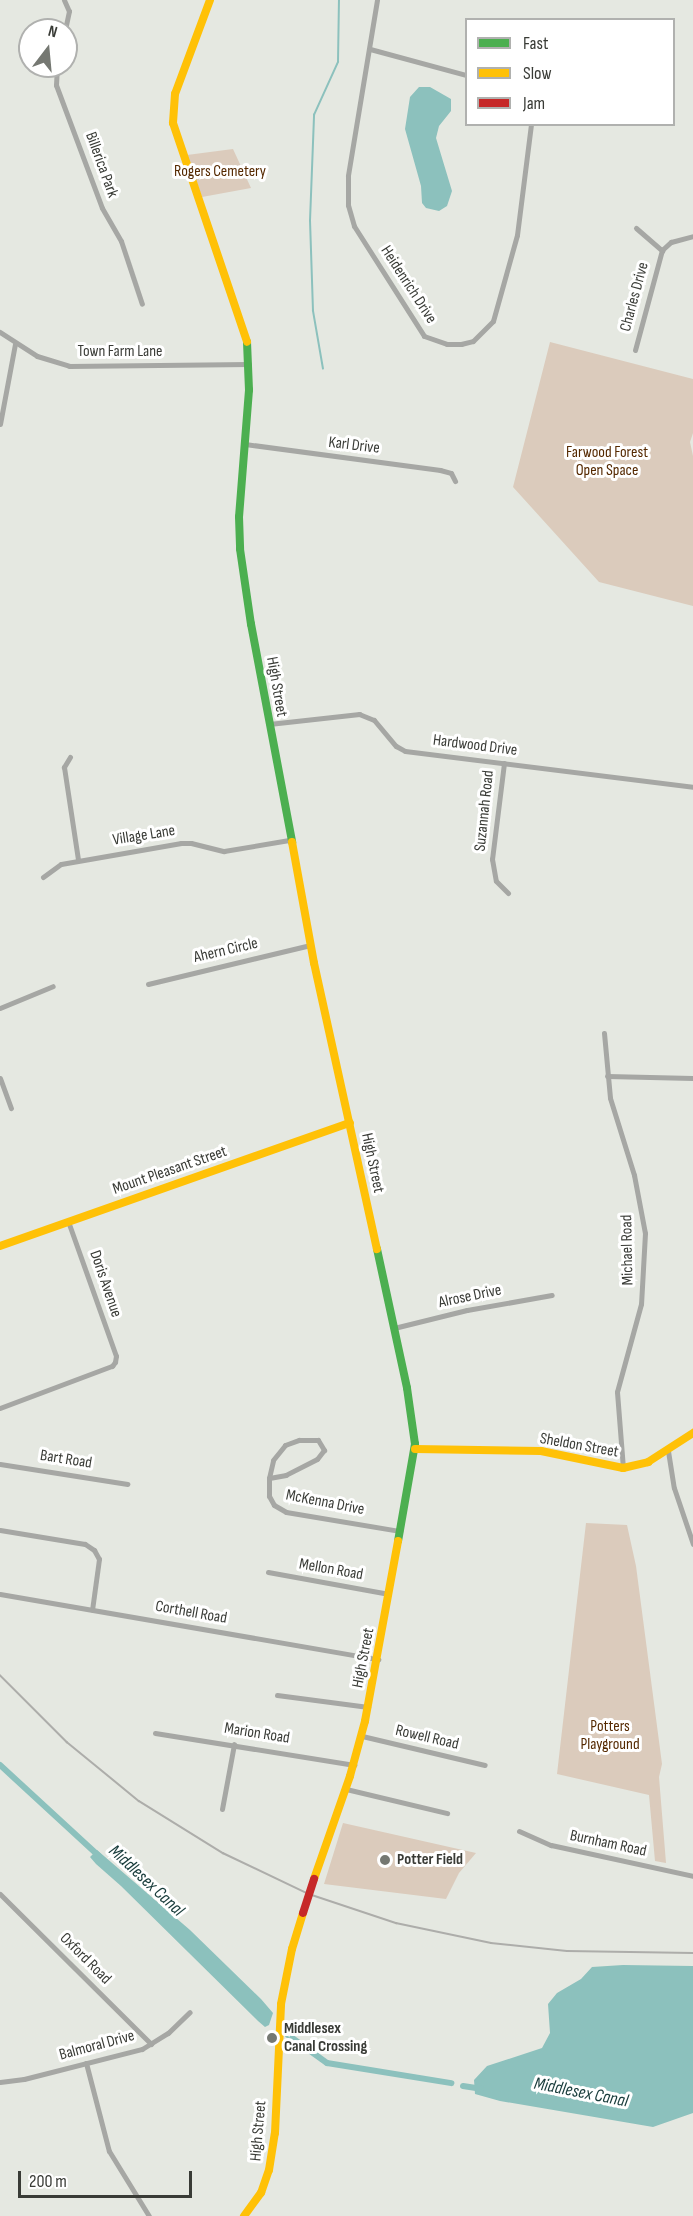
<!DOCTYPE html>
<style>
body{margin:0}
#map{position:relative;width:693px;height:2216px;overflow:hidden;background:#e5e8e1;font-family:"Sofia Sans Condensed",sans-serif}
div>[style]{position:absolute}
.green>*{inset:0;background:#dbcbbc}
.water>*{inset:0;background:#8cc1bd}
.stream>*{height:1.5px;margin:-0.75px;padding:0 0.75px;transform-origin:0.75px;border-radius:0.75px;background:#8cc1bd}
.canal>*{height:6px;margin:-3px;padding:0 3px;transform-origin:3px;border-radius:3px;background:#8cc1bd}
.street>*{height:5px;margin:-2.5px;padding:0 2.5px;transform-origin:2.5px;border-radius:2.5px;background:#a6a7a4}
.fast>*{height:8px;margin:-4px;padding:0 4px;transform-origin:4px;border-radius:4px;background:#4caf50}
.slow>*{height:8px;margin:-4px;padding:0 4px;transform-origin:4px;border-radius:4px;background:#ffc107}
.rail>*{height:1.5px;margin:-0.75px;padding:0 0.75px;transform-origin:0.75px;border-radius:0.75px;background:#adadaa}
.jam-bridge>*{height:8px;margin:-4px;padding:0 4px;transform-origin:4px;border-radius:4px;background:#c62828}
.dots>*{width:16px;height:16px;translate:-50% -50%;box-sizing:border-box;border:3px solid #fff;border-radius:50%}
span{translate:-50% -50%;white-space:nowrap;text-align:center;line-height:1.15;-webkit-text-stroke:6px #fff;paint-order:stroke}
.street-label{font-size:16px;color:#393b36}
.park-label{font-size:16px;color:#552900}
.poi-label{font-size:16px;color:#393b36;font-weight:700}
.left{translate:0 -50%;text-align:left}
.water-label{font-size:18px;color:#173b3a;font-style:italic}
.legend{position:absolute;left:465px;top:18px;width:210px;height:108px;box-sizing:border-box;background:#fff;border:2px solid #b0b1af;margin:0;padding:8px 10px;list-style:none;font-size:18px;color:#393b36}
.legend li{display:flex;align-items:center;gap:12px;height:30px}
.legend b{width:30px;border:2px solid #b0b1af}
.north{position:absolute;left:18px;top:18px;width:60px;height:60px;box-sizing:border-box;background:#fff;border:2px solid #b0b1af;border-radius:50%;rotate:16deg;font-size:16px;font-weight:700;line-height:24px;text-align:center;color:#393b36}
.north::after{content:'';display:block;margin:auto;width:21px;height:27px;background:#757872;clip-path:polygon(50% 0,100% 100%,50% 72%,0 100%)}
.scale{position:absolute;left:18px;top:2171px;width:174px;height:27px;box-sizing:border-box;border:3px solid #393b36;border-top:0;padding-left:8px;font-size:18px;line-height:21px;white-space:nowrap;color:#393b36;-webkit-text-stroke:4px #fff;paint-order:stroke}
</style>
<div id="map">
<div class="green">
<i style="clip-path:polygon(233px 149px,251px 188px,202px 197px,187px 155px)"></i>
<i style="clip-path:polygon(550px 342px,693px 379px,693px 433px,690px 442px,693px 456px,693px 606px,599px 582px,513px 487px)"></i>
<i style="clip-path:polygon(586px 1523px,627px 1525px,636px 1566px,662px 1764px,659px 1777px,666px 1863px,655px 1861px,649px 1795px,557px 1774px)"></i>
<i style="clip-path:polygon(343px 1823px,476px 1853px,459px 1873px,446px 1899px,324px 1884px)"></i>
</div>
<div class="water">
<i style="clip-path:polygon(419px 87px,430px 87px,451px 99px,451px 111px,439px 126px,436px 138px,452px 191px,447px 206px,439px 211px,426px 208px,422px 203px,421px 186px,405px 129px,410px 97px)"></i>
<i style="clip-path:polygon(97px 1850px,190px 1930px,261px 1999px,273px 2013px,269px 2025px,265px 2027px,258px 2021px,121px 1886px,96px 1864px,90px 1857px)"></i>
<i style="clip-path:polygon(623px 1965px,693px 1966px,693px 2113px,653px 2127px,500px 2101px,475px 2094px,474px 2080px,487px 2066px,542px 2048px,550px 2033px,548px 2004px,557px 1993px,581px 1979px,592px 1967px)"></i>
</div>
<div class="stream">
<i style="left:323px;top:369px;width:59px;rotate:-99.8deg"></i>
<i style="left:313px;top:311px;width:90px;rotate:-91.9deg"></i>
<i style="left:310px;top:221px;width:106px;rotate:-87.8deg"></i>
<i style="left:314px;top:115px;width:58px;rotate:-65.6deg"></i>
<i style="left:338px;top:62px;width:62px;rotate:-89.1deg"></i>
</div>
<div class="canal">
<i style="left:0;top:1765px;width:134px;rotate:42.6deg"></i>
<i style="left:288px;top:2035px;width:48px;rotate:35.7deg"></i>
<i style="left:327px;top:2063px;width:126px;rotate:9.2deg"></i>
<i style="left:463px;top:2086px;width:18px;rotate:9deg"></i>
</div>
<div class="street">
<i style="left:64px;top:0;width:12px;rotate:66deg"></i>
<i style="left:69px;top:11px;width:19px;rotate:102deg"></i>
<i style="left:377px;top:0;width:178px;rotate:99.4deg"></i>
<i style="left:348px;top:176px;width:29px;rotate:90deg"></i>
<i style="left:348px;top:205px;width:22px;rotate:74deg"></i>
<i style="left:354px;top:226px;width:130px;rotate:57.5deg"></i>
<i style="left:424px;top:336px;width:24px;rotate:19deg"></i>
<i style="left:447px;top:344px;width:14px"></i>
<i style="left:461px;top:344px;width:12px;rotate:-14deg"></i>
<i style="left:473px;top:341px;width:28px;rotate:-45deg"></i>
<i style="left:493px;top:321px;width:89px;rotate:-74.4deg"></i>
<i style="left:517px;top:235px;width:112px;rotate:-82.8deg"></i>
<i style="left:370px;top:49px;width:99px;rotate:15.2deg"></i>
<i style="left:57px;top:66px;width:19px;rotate:93deg"></i>
<i style="left:56px;top:85px;width:131px;rotate:69.5deg"></i>
<i style="left:102px;top:208px;width:38px;rotate:60deg"></i>
<i style="left:121px;top:241px;width:66px;rotate:71.6deg"></i>
<i style="left:636px;top:228px;width:35px;rotate:41deg"></i>
<i style="left:0;top:332px;width:44px;rotate:33deg"></i>
<i style="left:37px;top:356px;width:34px;rotate:17deg"></i>
<i style="left:69px;top:366px;width:180px;rotate:-0.6deg"></i>
<i style="left:635px;top:350px;width:104px;rotate:-74.9deg"></i>
<i style="left:662px;top:250px;width:12px;rotate:-42deg"></i>
<i style="left:671px;top:242px;width:23px;rotate:-15deg"></i>
<i style="left:0;top:424px;width:81px;rotate:-79.4deg"></i>
<i style="left:245px;top:444px;width:197px;rotate:7.6deg"></i>
<i style="left:440px;top:470px;width:11px;rotate:15deg"></i>
<i style="left:451px;top:473px;width:9px;rotate:63deg"></i>
<i style="left:269px;top:724px;width:91px;rotate:-6.3deg"></i>
<i style="left:359px;top:714px;width:16px;rotate:22deg"></i>
<i style="left:374px;top:720px;width:34px;rotate:50deg"></i>
<i style="left:396px;top:746px;width:10px;rotate:29deg"></i>
<i style="left:405px;top:751px;width:290px;rotate:7.1deg"></i>
<i style="left:70px;top:757px;width:12px;rotate:121deg"></i>
<i style="left:64px;top:767px;width:94px;rotate:81.4deg"></i>
<i style="left:504px;top:763px;width:97px;rotate:97.1deg"></i>
<i style="left:492px;top:859px;width:22px;rotate:80deg"></i>
<i style="left:496px;top:881px;width:17px;rotate:45deg"></i>
<i style="left:43px;top:877px;width:22px;rotate:-36deg"></i>
<i style="left:61px;top:864px;width:122px;rotate:-9.9deg"></i>
<i style="left:181px;top:843px;width:10px"></i>
<i style="left:191px;top:843px;width:34px;rotate:14deg"></i>
<i style="left:224px;top:851px;width:66px;rotate:-9.6deg"></i>
<i style="left:148px;top:984px;width:167px;rotate:-13.5deg"></i>
<i style="left:0;top:1008px;width:57px;rotate:-22.5deg"></i>
<i style="left:604px;top:1033px;width:65px;rotate:84.7deg"></i>
<i style="left:610px;top:1098px;width:81px;rotate:72.7deg"></i>
<i style="left:634px;top:1175px;width:59px;rotate:79.3deg"></i>
<i style="left:645px;top:1233px;width:71px;rotate:93.2deg"></i>
<i style="left:641px;top:1304px;width:91px;rotate:105.3deg"></i>
<i style="left:617px;top:1392px;width:76px;rotate:85.5deg"></i>
<i style="left:607px;top:1076px;width:86px;rotate:1.3deg"></i>
<i style="left:0;top:1078px;width:32px;rotate:70deg"></i>
<i style="left:394px;top:1328px;width:75px;rotate:-13.9deg"></i>
<i style="left:467px;top:1310px;width:86px;rotate:-10deg"></i>
<i style="left:0;top:1408px;width:120px;rotate:-20.6deg"></i>
<i style="left:112px;top:1366px;width:5px;rotate:-53deg"></i>
<i style="left:115px;top:1362px;width:6px;rotate:-81deg"></i>
<i style="left:116px;top:1356px;width:143px;rotate:-109.6deg"></i>
<i style="left:668px;top:1451px;width:37px;rotate:81deg"></i>
<i style="left:674px;top:1488px;width:59px;rotate:71.3deg"></i>
<i style="left:0;top:1464px;width:129px;rotate:8.9deg"></i>
<i style="left:269px;top:1478px;width:18px;rotate:-77deg"></i>
<i style="left:273px;top:1460px;width:19px;rotate:-51deg"></i>
<i style="left:285px;top:1445px;width:15px;rotate:-20deg"></i>
<i style="left:299px;top:1440px;width:19px"></i>
<i style="left:318px;top:1440px;width:12px;rotate:59deg"></i>
<i style="left:324px;top:1450px;width:11px;rotate:128deg"></i>
<i style="left:317px;top:1459px;width:35px;rotate:153deg"></i>
<i style="left:286px;top:1475px;width:17px;rotate:170deg"></i>
<i style="left:269px;top:1478px;width:18px;rotate:90deg"></i>
<i style="left:269px;top:1496px;width:10px;rotate:61deg"></i>
<i style="left:274px;top:1505px;width:14px;rotate:30deg"></i>
<i style="left:286px;top:1512px;width:116px;rotate:9.5deg"></i>
<i style="left:0;top:1530px;width:86px;rotate:9.4deg"></i>
<i style="left:85px;top:1544px;width:11px;rotate:34deg"></i>
<i style="left:94px;top:1550px;width:10px;rotate:61deg"></i>
<i style="left:99px;top:1559px;width:51px;rotate:97.8deg"></i>
<i style="left:268px;top:1572px;width:123px;rotate:10.3deg"></i>
<i style="left:0;top:1594px;width:384px;rotate:9.8deg"></i>
<i style="left:277px;top:1695px;width:92px;rotate:7.5deg"></i>
<i style="left:155px;top:1733px;width:202px;rotate:9.1deg"></i>
<i style="left:362px;top:1736px;width:126px;rotate:13.3deg"></i>
<i style="left:346px;top:1789px;width:104px;rotate:13.4deg"></i>
<i style="left:222px;top:1809px;width:66px;rotate:-79.5deg"></i>
<i style="left:519px;top:1831px;width:35px;rotate:24deg"></i>
<i style="left:551px;top:1845px;width:145px;rotate:12.3deg"></i>
<i style="left:0;top:1894px;width:213px;rotate:44.8deg"></i>
<i style="left:86px;top:2063px;width:91px;rotate:75.4deg"></i>
<i style="left:109px;top:2151px;width:76px;rotate:58.4deg"></i>
<i style="left:0;top:2082px;width:24px;rotate:-7deg"></i>
<i style="left:24px;top:2079px;width:122px;rotate:-14.3deg"></i>
<i style="left:142px;top:2049px;width:31px;rotate:-32deg"></i>
<i style="left:168px;top:2033px;width:30px;rotate:-44deg"></i>
</div>
<div class="fast">
<i style="left:247px;top:342px;width:48px;rotate:87.6deg"></i>
<i style="left:249px;top:390px;width:127px;rotate:94.5deg"></i>
<i style="left:239px;top:517px;width:32px;rotate:88deg"></i>
<i style="left:240px;top:549px;width:76px;rotate:81.7deg"></i>
<i style="left:251px;top:624px;width:222px;rotate:79.3deg"></i>
<i style="left:377px;top:1249px;width:142px;rotate:77.8deg"></i>
<i style="left:407px;top:1388px;width:57px;rotate:81.9deg"></i>
<i style="left:415px;top:1444px;width:98px;rotate:99.9deg"></i>
</div>
<div class="slow">
<i style="left:210px;top:0;width:100px;rotate:110.4deg"></i>
<i style="left:175px;top:94px;width:29px;rotate:94deg"></i>
<i style="left:173px;top:123px;width:231px;rotate:71.3deg"></i>
<i style="left:292px;top:842px;width:123px;rotate:79.7deg"></i>
<i style="left:314px;top:963px;width:293px;rotate:77.6deg"></i>
<i style="left:0;top:1246px;width:371px;rotate:-19.4deg"></i>
<i style="left:415px;top:1449px;width:126px;rotate:0.9deg"></i>
<i style="left:541px;top:1451px;width:84px;rotate:11.7deg"></i>
<i style="left:623px;top:1468px;width:26px;rotate:-13deg"></i>
<i style="left:648px;top:1462px;width:54px;rotate:-32.8deg"></i>
<i style="left:314px;top:1879px;width:109px;rotate:-70.7deg"></i>
<i style="left:350px;top:1776px;width:57px;rotate:-74.7deg"></i>
<i style="left:365px;top:1721px;width:183px;rotate:-79.6deg"></i>
<i style="left:244px;top:2216px;width:29px;rotate:-54deg"></i>
<i style="left:261px;top:2193px;width:24px;rotate:-71deg"></i>
<i style="left:269px;top:2170px;width:37px;rotate:-81deg"></i>
<i style="left:275px;top:2133px;width:129px;rotate:-87.3deg"></i>
<i style="left:281px;top:2004px;width:56px;rotate:-78.7deg"></i>
<i style="left:292px;top:1949px;width:38px;rotate:-73deg"></i>
</div>
<div class="rail">
<i style="left:0;top:1675px;width:95px;rotate:45deg"></i>
<i style="left:67px;top:1742px;width:93px;rotate:39.3deg"></i>
<i style="left:139px;top:1801px;width:99px;rotate:31.8deg"></i>
<i style="left:223px;top:1853px;width:95px;rotate:25.5deg"></i>
<i style="left:309px;top:1894px;width:92px;rotate:18.4deg"></i>
<i style="left:396px;top:1923px;width:97px;rotate:11.9deg"></i>
<i style="left:491px;top:1943px;width:76px;rotate:6deg"></i>
<i style="left:567px;top:1951px;width:126px;rotate:0.9deg"></i>
</div>
<div class="jam-bridge">
<i style="left:303px;top:1913px;width:36px;rotate:-72deg"></i>
</div>
<div class="dots">
<i style="left:385px;top:1860px;background:#757872"></i>
<i style="left:272px;top:2038px;background:#757872"></i>
</div>
<div class="street-label">
<span style="left:101px;top:165px;rotate:70deg">Billerica Park</span>
<span style="left:408px;top:285px;rotate:57deg">Heidenrich Drive</span>
<span style="left:635px;top:297px;rotate:-75deg">Charles Drive</span>
<span style="left:120px;top:352px">Town Farm Lane</span>
<span style="left:354px;top:446px;rotate:7deg">Karl Drive</span>
<span style="left:276px;top:687px;rotate:80deg">High Street</span>
<span style="left:475px;top:746px;rotate:7deg">Hardwood Drive</span>
<span style="left:485px;top:811px;rotate:-84deg">Suzannah Road</span>
<span style="left:144px;top:836px;rotate:-9deg">Village Lane</span>
<span style="left:226px;top:951px;rotate:-13deg">Ahern Circle</span>
<span style="left:372px;top:1163px;rotate:78deg">High Street</span>
<span style="left:170px;top:1171px;rotate:-19deg">Mount Pleasant Street</span>
<span style="left:628px;top:1250px;rotate:-91deg">Michael Road</span>
<span style="left:105px;top:1284px;rotate:71deg">Doris Avenue</span>
<span style="left:470px;top:1297px;rotate:-12deg">Alrose Drive</span>
<span style="left:579px;top:1446px;rotate:10deg">Sheldon Street</span>
<span style="left:66px;top:1460px;rotate:9deg">Bart Road</span>
<span style="left:325px;top:1503px;rotate:11deg">McKenna Drive</span>
<span style="left:331px;top:1570px;rotate:10deg">Mellon Road</span>
<span style="left:191px;top:1613px;rotate:10deg">Corthell Road</span>
<span style="left:364px;top:1658px;rotate:-79deg">High Street</span>
<span style="left:257px;top:1734px;rotate:9deg">Marion Road</span>
<span style="left:427px;top:1738px;rotate:13deg">Rowell Road</span>
<span style="left:608px;top:1844px;rotate:12deg">Burnham Road</span>
<span style="left:85px;top:1959px;rotate:45deg">Oxford Road</span>
<span style="left:97px;top:2046px;rotate:-15deg">Balmoral Drive</span>
<span style="left:259px;top:2131px;rotate:-85deg">High Street</span>
</div>
<div class="park-label">
<span style="left:220px;top:172px">Rogers Cemetery</span>
<span style="left:607px;top:462px">Farwood Forest<br>Open Space</span>
<span style="left:610px;top:1736px">Potters<br>Playground</span>
</div>
<div class="poi-label">
<span class="left" style="left:397px;top:1860px">Potter Field</span>
<span class="left" style="left:284px;top:2038px">Middlesex<br>Canal Crossing</span>
</div>
<div class="water-label">
<span style="left:146px;top:1881px;rotate:43deg">Middlesex Canal</span>
<span style="left:581px;top:2093px;rotate:11deg">Middlesex Canal</span>
</div>
<ul class="legend">
<li><b style="height:8px;background:#4caf50"></b>Fast</li>
<li><b style="height:8px;background:#ffc107"></b>Slow</li>
<li><b style="height:8px;background:#c62828"></b>Jam</li>
</ul>
<div class="north">N</div>
<div class="scale">200 m</div>
</div>
